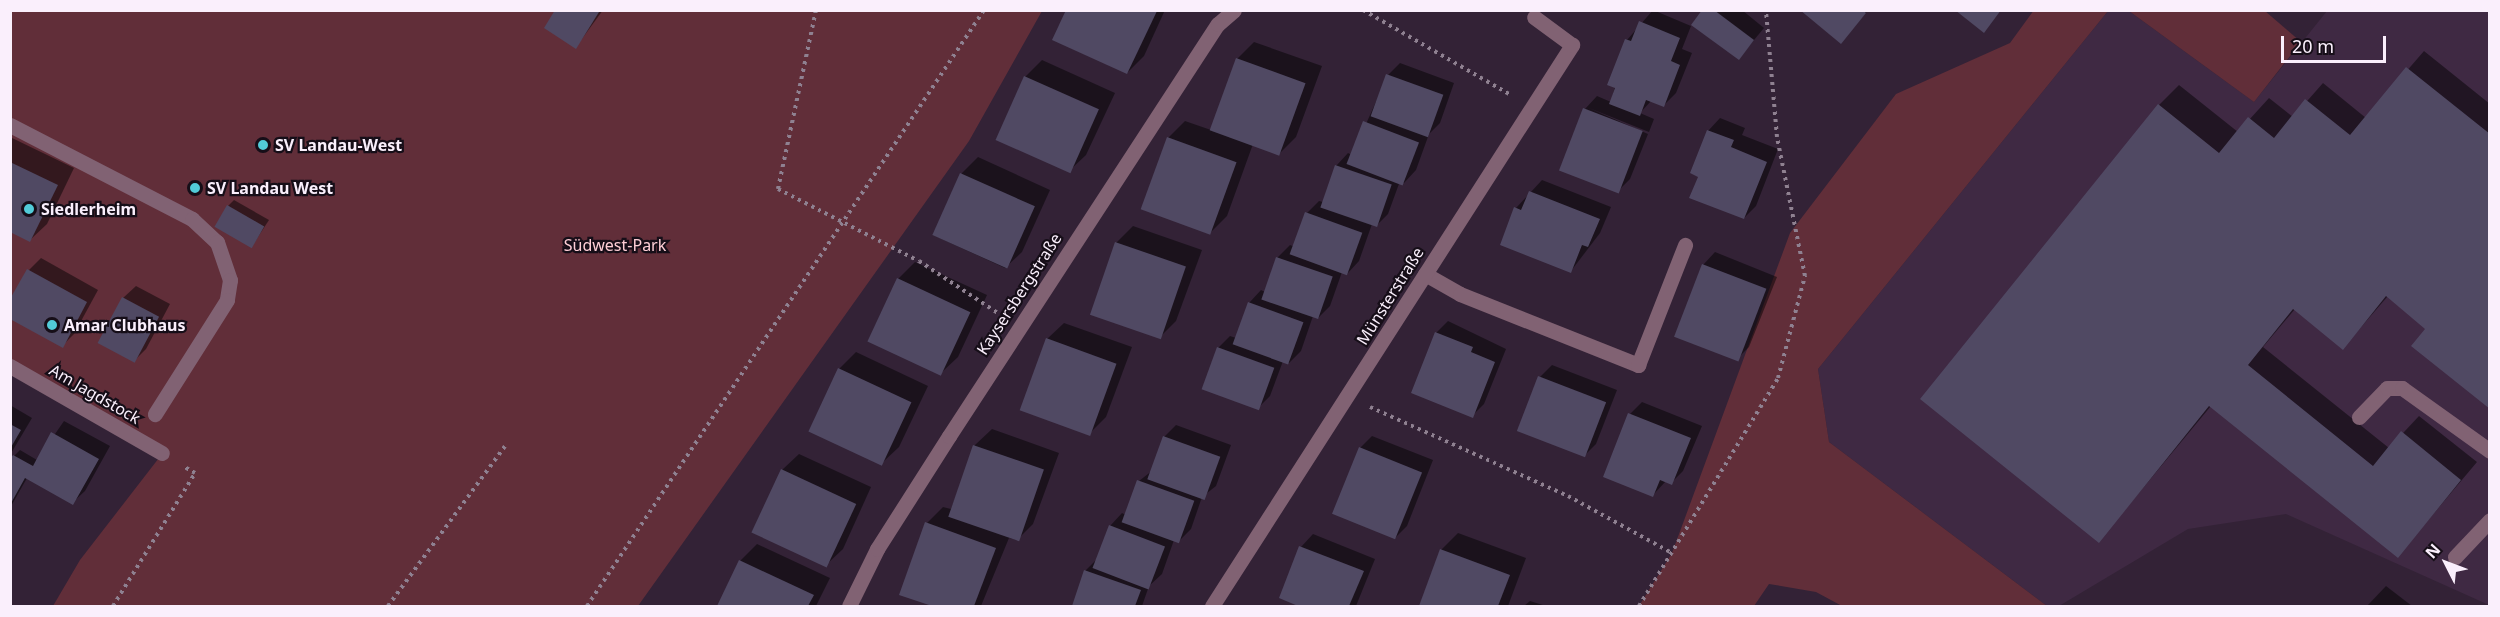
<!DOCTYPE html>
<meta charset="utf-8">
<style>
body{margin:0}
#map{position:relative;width:2500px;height:617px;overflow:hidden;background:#332236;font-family:"Noto Sans",sans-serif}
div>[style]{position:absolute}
.built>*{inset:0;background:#3f2943}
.green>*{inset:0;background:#612e39}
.shadow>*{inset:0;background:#0007}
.building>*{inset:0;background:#504963;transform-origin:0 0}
.path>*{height:4px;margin-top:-2px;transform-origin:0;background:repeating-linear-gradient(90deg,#8f8191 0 3px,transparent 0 7.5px)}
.service>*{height:15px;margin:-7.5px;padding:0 7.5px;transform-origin:7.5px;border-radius:7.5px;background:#816273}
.minor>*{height:15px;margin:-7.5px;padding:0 7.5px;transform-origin:7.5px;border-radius:7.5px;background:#816273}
.dots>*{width:16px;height:16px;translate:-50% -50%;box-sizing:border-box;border:3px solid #160e18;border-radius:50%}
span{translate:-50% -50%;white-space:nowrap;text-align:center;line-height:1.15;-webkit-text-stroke:4.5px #160e18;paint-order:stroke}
.poi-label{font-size:16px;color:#faeffc;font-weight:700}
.left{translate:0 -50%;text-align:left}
.park-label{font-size:16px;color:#feced6}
.street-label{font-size:16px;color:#faeffc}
.frame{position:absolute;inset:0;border:12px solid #faeffc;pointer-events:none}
.north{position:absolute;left:2416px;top:533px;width:60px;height:60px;-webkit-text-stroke:4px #160e18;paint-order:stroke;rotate:312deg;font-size:16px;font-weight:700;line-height:24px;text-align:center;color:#faeffc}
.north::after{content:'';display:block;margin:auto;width:21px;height:27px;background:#faeffc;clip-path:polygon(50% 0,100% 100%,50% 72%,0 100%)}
.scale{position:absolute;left:2281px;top:36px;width:105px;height:27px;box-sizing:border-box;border:3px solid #faeffc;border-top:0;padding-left:8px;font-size:18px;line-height:21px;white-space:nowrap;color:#faeffc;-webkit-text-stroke:4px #160e18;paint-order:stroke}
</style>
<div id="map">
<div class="built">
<i style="clip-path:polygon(2108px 11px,2129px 11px,2254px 102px,2327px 11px,2489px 11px,2489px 605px,2286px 514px,2188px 529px,2059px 606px,2047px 606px,1829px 442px,1818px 369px)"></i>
</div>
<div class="green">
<i style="clip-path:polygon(2034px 10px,2108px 11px,1818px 369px,1829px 442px,2047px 606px,1842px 606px,1816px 592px,1769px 584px,1754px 606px,1639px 606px,1672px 553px,1790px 233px,1896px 94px,2010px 43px)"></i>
<i style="clip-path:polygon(11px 11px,1042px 11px,969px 141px,638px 606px,53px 606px,80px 560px,162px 454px,11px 366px)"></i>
<i style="clip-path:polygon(2129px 11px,2265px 11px,2301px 42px,2254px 102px)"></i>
</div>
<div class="shadow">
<i style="clip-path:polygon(556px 10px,603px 10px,576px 47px)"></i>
<i style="clip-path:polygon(1068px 10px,1165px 10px,1144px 56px,1127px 73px)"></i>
<i style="clip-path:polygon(1653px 10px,1691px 26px,1682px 49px,1692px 53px,1676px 93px,1664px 105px,1652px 100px,1640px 113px,1654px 119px,1649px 132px,1589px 108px,1648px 134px,1630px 179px,1618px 191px,1560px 169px,1585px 109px,1597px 96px,1611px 102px,1627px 40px)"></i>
<i style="clip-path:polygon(1704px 10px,1742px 10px,1764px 28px,1739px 58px)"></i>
<i style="clip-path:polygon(1802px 10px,1868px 10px,1841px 42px)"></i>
<i style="clip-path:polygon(1254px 42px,1322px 66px,1296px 137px,1279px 154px,1253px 144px,1227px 216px,1210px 233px,1168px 138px,1185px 121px,1211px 130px,1237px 59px)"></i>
<i style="clip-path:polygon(2424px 51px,2490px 104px,2490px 407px,2427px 328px,2388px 296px,2343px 348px,2295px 309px,2263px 347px,2389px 448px,2419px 416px,2477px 462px,2398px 556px,2211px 406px,2099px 541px,2159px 105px,2179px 85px,2238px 132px,2269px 98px,2293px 117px,2323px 83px,2366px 118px)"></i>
<i style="clip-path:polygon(1042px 60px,1115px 93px,1086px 155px,1069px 171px,1025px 77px)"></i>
<i style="clip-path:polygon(1400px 63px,1454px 83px,1440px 123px,1429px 134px,1416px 170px,1404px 183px,1400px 181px,1388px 214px,1376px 226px,1372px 224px,1359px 261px,1347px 274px,1342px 272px,1330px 306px,1318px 318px,1313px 316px,1301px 351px,1289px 363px,1283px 361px,1270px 396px,1258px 408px,1218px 348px,1230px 336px,1236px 338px,1249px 303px,1261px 290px,1265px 292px,1278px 257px,1290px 245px,1295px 247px,1307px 213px,1319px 201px,1323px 202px,1336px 166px,1348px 153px,1352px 155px,1388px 75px)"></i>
<i style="clip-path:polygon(1720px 118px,1745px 128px,1742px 135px,1778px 149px,1756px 206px,1744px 218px,1700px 176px,1708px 131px)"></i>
<i style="clip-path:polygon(10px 137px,74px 168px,47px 224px,30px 240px,10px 231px)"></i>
<i style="clip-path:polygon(978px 157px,1050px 190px,1022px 252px,1005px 268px,933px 235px,962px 173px)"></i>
<i style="clip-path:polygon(1542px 180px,1611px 207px,1600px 233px,1571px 271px,1516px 208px)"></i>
<i style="clip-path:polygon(234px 200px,269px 220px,252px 246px,228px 206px)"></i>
<i style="clip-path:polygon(1133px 226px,1202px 250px,1176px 321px,1159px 338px,1116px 243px)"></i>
<i style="clip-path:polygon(1715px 252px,1777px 277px,1749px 347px,1737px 359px,1703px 265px)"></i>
<i style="clip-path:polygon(41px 258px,98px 290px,74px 334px,62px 346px,29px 270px)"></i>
<i style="clip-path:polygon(915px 262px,987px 295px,958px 357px,941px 373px,898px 279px)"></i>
<i style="clip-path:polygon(136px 286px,170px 304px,146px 349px,134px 361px,123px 298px)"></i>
<i style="clip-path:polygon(1448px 321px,1506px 349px,1484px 404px,1472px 416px,1436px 333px)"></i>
<i style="clip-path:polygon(1064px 323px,1132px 347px,1106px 417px,1089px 434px,1047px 339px)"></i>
<i style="clip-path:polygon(856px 352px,928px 386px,899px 447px,882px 463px,839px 369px)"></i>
<i style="clip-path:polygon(1552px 365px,1617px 390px,1596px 444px,1584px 456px,1540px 377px)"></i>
<i style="clip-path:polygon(1642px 402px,1702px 426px,1683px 471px,1671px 483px,1666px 481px,1653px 495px,1630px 414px)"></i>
<i style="clip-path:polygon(10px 405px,32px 418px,10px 455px)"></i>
<i style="clip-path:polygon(64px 421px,110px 446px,85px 491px,72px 503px,27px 478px,10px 508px,14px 456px,20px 450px,37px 460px)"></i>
<i style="clip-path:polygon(1176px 425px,1231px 445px,1216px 486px,1202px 497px,1191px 529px,1179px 541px,1174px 540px,1162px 574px,1149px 586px,1142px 606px,1073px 606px,1086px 570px,1098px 558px,1110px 526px,1122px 513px,1126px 515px,1139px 481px,1153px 470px,1164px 437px)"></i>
<i style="clip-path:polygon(992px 429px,1059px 453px,1033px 524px,1017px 540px,1009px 538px,981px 606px,936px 606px,901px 594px,927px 523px,943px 507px,951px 509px,975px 445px)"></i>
<i style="clip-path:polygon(1372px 436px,1433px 460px,1407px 526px,1395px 538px,1360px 448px)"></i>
<i style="clip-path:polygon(799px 454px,871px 487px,843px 549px,826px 565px,782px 470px)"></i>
<i style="clip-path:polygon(1458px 533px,1526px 558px,1508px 606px,1421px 606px,1441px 550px)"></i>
<i style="clip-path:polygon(1313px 534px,1375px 559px,1356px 606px,1300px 606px,1281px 597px,1301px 547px)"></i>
<i style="clip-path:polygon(757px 544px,830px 578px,816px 606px,719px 606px,740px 561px)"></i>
<i style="clip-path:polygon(2386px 586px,2412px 606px,2367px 606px)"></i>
<i style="clip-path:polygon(1530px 601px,1546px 606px,1524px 606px)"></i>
</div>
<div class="building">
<i style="clip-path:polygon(555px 10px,596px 10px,599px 12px,576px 49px,544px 28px)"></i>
<i style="clip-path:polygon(1066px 10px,1155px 10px,1157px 11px,1127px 74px,1052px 40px)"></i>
<i style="clip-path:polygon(1702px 10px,1714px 10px,1754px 40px,1739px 60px,1691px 25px)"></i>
<i style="clip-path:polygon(1800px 10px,1863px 10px,1866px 13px,1841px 44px)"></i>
<i style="clip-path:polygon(1955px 10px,2001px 10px,1984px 33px)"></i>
<i style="clip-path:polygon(1639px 21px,1680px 38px,1671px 61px,1680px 65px,1664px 107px,1646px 100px,1640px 116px,1609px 104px,1615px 88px,1607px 85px,1625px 39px,1631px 41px)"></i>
<i style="left:1236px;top:58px;width:74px;height:77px;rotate:20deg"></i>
<i style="clip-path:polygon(2406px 67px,2490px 134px,2490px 409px,2411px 346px,2425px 329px,2386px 296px,2343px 350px,2293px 309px,2248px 365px,2373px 466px,2401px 431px,2461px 480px,2398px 558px,2209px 406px,2099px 543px,1920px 399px,2158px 104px,2219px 153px,2248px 117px,2274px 138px,2305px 99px,2350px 135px)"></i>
<i style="left:1386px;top:74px;width:61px;height:45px;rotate:20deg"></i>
<i style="left:1024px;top:76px;width:82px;height:70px;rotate:24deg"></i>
<i style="left:1583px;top:108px;width:64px;height:67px;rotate:21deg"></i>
<i style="left:1363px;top:121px;width:60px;height:46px;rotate:21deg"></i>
<i style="clip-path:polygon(1707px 130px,1734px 140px,1731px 147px,1767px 162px,1744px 219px,1689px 198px,1698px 177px,1690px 173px)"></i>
<i style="left:1167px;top:137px;width:74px;height:77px;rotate:20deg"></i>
<i style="clip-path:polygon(10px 162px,58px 185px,30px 242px,10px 232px)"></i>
<i style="left:1335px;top:165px;width:60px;height:45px;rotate:19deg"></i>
<i style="left:960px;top:173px;width:82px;height:68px;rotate:24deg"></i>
<i style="clip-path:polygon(1529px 191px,1600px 219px,1588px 247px,1582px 245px,1571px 273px,1500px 245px,1514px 207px,1521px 210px)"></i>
<i style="left:227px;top:205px;width:43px;height:25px;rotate:30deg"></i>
<i style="left:1305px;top:212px;width:61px;height:45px;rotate:20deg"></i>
<i style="left:1115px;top:242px;width:75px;height:77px;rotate:19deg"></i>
<i style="left:1276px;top:257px;width:60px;height:45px;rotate:19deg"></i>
<i style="left:1702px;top:264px;width:69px;height:78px;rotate:21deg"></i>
<i style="clip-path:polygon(27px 269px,87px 302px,63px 348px,10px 319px,10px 299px)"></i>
<i style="left:897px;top:278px;width:81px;height:70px;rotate:25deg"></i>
<i style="left:122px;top:297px;width:42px;height:52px;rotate:28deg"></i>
<i style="left:1248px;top:302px;width:59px;height:45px;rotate:20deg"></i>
<i style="clip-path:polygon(1435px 332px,1473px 347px,1471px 352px,1495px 362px,1473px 418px,1411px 393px)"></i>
<i style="left:1046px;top:338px;width:75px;height:77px;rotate:20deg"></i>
<i style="left:1217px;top:347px;width:61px;height:45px;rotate:20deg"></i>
<i style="left:838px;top:368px;width:81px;height:70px;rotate:25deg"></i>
<i style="left:1538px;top:376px;width:73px;height:59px;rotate:21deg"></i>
<i style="clip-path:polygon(1628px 413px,1691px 438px,1672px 485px,1660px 480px,1653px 497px,1603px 477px)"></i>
<i style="clip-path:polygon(10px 424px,21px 430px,10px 449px)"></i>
<i style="clip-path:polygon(51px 432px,99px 459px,73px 505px,25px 478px,10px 505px,10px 459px,13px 455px,33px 466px)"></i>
<i style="left:1163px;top:436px;width:61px;height:46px;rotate:20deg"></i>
<i style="left:973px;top:445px;width:75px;height:76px;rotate:19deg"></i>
<i style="left:1359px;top:447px;width:68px;height:72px;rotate:22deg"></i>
<i style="left:781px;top:469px;width:83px;height:70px;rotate:25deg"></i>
<i style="left:1137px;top:480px;width:61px;height:45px;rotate:20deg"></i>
<i style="clip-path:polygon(925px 522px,996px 548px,974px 606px,932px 606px,899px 595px)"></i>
<i style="left:1109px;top:525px;width:60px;height:46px;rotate:21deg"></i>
<i style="clip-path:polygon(1299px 546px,1364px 571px,1349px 606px,1298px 606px,1279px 598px)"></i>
<i style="clip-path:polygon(1440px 549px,1510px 575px,1498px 606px,1419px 606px)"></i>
<i style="clip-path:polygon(739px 560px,814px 595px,808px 606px,717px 606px)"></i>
<i style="clip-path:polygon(1084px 570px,1141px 590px,1135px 606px,1072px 606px)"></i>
</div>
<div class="path">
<i style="left:816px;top:10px;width:183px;rotate:102deg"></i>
<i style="left:778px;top:189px;width:158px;rotate:27.1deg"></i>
<i style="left:919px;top:261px;width:95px;rotate:33.4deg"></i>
<i style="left:1363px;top:10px;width:171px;rotate:29.9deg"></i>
<i style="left:1370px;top:407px;width:217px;rotate:24.2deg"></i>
<i style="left:1568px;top:496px;width:119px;rotate:28.7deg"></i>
<i style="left:113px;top:606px;width:156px;rotate:-58.3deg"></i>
<i style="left:195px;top:473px;width:14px;rotate:-150deg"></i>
<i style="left:388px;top:606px;width:198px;rotate:-53.8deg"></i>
<i style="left:587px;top:606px;width:716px;rotate:-56.33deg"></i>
<i style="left:1639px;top:606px;width:267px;rotate:-58.6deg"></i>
<i style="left:1778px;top:378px;width:106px;rotate:-75.2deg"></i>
<i style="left:1805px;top:276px;width:142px;rotate:-101.4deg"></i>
<i style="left:1777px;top:137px;width:127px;rotate:-95deg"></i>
</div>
<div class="service">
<i style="left:10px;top:125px;width:205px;rotate:27.3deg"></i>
<i style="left:192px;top:219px;width:34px;rotate:43deg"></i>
<i style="left:217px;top:242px;width:40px;rotate:71.1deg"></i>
<i style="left:230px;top:280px;width:20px;rotate:99deg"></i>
<i style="left:227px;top:300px;width:135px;rotate:122.3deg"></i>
<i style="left:1425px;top:274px;width:40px;rotate:29.7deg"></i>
<i style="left:1460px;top:294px;width:192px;rotate:21.7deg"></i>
<i style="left:1638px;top:365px;width:129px;rotate:-68.6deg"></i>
<i style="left:2359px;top:417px;width:40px;rotate:-46deg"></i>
<i style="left:2387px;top:388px;width:15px"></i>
<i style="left:2402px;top:388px;width:108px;rotate:35.6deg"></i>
<i style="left:2455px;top:557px;width:51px;rotate:-46.6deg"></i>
</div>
<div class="minor">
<i style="left:10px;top:366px;width:175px;rotate:29.8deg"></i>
<i style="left:849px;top:606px;width:64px;rotate:-63.8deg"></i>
<i style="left:877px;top:549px;width:134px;rotate:-57.5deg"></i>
<i style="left:949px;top:436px;width:492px;rotate:-56.9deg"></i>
<i style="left:1218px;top:24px;width:21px;rotate:-41deg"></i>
<i style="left:1212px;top:606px;width:667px;rotate:-57.31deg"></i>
<i style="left:1572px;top:45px;width:47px;rotate:-143.6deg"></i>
</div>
<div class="dots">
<i style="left:263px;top:145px;background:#52cbd8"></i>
<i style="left:195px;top:188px;background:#52cbd8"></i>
<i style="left:29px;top:209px;background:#52cbd8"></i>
<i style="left:52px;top:325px;background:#52cbd8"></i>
</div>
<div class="poi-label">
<span class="left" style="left:275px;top:145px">SV Landau-West</span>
<span class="left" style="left:207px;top:188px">SV Landau West</span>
<span class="left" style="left:41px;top:209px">Siedlerheim</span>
<span class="left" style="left:64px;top:325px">Amar Clubhaus</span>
</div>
<div class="park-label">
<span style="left:615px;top:245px">Südwest-Park</span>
</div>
<div class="street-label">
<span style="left:1019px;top:294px;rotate:-57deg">Kaysersbergstraße</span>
<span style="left:1390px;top:296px;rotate:-58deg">Münsterstraße</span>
<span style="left:95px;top:394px;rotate:30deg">Am Jagdstock</span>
</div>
<div class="frame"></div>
<div class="north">N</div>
<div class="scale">20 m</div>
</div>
